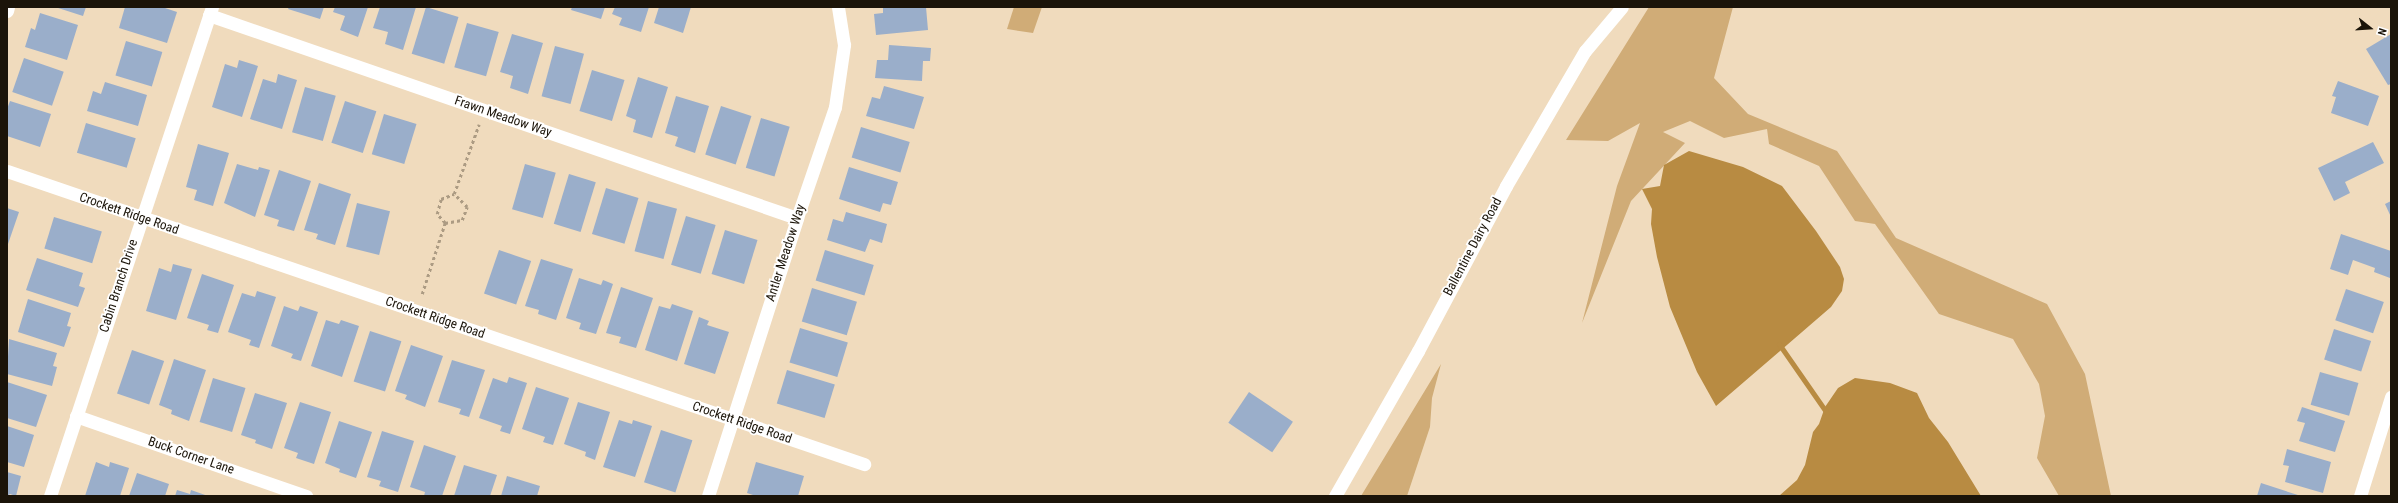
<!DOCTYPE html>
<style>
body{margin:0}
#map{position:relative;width:2398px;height:503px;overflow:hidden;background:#f0dbbd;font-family:"Roboto Condensed",sans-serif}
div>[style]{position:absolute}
.green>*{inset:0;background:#d0ac77}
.water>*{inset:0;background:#b88b42}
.stream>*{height:5px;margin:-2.5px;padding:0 2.5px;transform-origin:2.5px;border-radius:2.5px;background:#b88b42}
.building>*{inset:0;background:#9aaeca;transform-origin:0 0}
.path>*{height:2.5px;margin-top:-1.25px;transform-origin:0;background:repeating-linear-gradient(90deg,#ac9b83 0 3px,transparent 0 6px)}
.minor>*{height:13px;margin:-6.5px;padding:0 6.5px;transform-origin:6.5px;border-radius:6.5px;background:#fff}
span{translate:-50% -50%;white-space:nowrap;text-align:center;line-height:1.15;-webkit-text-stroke:3.5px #fff;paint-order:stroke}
.street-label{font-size:13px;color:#1b1409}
.frame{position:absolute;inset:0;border:8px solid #1b1409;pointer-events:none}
.north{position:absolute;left:2350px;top:8px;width:40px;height:40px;-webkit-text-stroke:3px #fff;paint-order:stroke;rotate:107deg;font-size:11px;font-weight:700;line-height:16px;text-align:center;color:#1b1409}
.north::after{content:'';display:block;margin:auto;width:14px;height:18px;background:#1b1409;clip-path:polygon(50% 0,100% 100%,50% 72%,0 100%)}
</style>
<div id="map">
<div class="green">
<i style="clip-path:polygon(1014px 7px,1042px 7px,1033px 33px,1007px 29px)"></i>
<i style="clip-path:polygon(1649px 7px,1733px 7px,1714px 78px,1748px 114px,1837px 151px,1896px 238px,2047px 304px,2085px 374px,2111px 496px,2059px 496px,2037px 458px,2045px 416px,2039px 384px,2013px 339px,1939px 314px,1875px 224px,1855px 221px,1819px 166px,1769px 144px,1767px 129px,1724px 138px,1690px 121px,1663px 132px,1685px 143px,1631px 201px,1582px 323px,1617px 186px,1640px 123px,1608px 141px,1566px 140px)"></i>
<i style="clip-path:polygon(1441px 364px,1432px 398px,1430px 427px,1407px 496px,1361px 496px)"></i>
</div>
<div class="water">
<i style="clip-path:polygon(1689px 151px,1743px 167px,1782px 186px,1816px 231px,1840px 267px,1844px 279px,1842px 291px,1831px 307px,1716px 406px,1697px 372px,1670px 307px,1657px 257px,1651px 224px,1652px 209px,1642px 189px,1660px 186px,1664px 165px)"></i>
<i style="clip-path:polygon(1855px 378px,1890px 383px,1917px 393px,1929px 418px,1948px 442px,1981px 496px,1779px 496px,1797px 480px,1805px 465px,1813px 432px,1819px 424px,1825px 407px,1838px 388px)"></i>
</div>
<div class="stream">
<i style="left:1779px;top:344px;width:84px;rotate:55.2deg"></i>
</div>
<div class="building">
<i style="clip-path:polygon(55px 7px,86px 7px,83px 16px)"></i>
<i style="clip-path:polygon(125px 7px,162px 7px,177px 12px,167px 43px,119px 28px)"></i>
<i style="clip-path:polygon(289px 7px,324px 7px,320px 19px,288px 9px)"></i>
<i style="clip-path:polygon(335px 7px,368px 7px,358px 37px,340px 30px,345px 16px,333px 12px)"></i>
<i style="clip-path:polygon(380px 7px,416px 7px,403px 50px,385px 44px,388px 32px,373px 28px)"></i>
<i style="left:426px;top:7px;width:34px;height:49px;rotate:17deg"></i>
<i style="clip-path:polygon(572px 7px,605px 7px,601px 19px,571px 10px)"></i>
<i style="clip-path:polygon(615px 7px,649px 7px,641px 32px,619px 25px,622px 18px,612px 14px)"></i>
<i style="clip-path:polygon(659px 7px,691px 7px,683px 33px,654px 23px)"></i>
<i style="clip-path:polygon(883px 7px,926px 7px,928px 30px,876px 35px,874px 14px,883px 13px)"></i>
<i style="clip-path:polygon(40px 13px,78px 25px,67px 60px,25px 47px,31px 28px,35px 30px)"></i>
<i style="left:467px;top:23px;width:33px;height:46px;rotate:16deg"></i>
<i style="clip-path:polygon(512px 34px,543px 43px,528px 94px,510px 88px,513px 76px,500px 72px)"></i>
<i style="clip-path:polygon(2391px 34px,2391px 84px,2388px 85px,2366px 49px)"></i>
<i style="left:126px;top:41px;width:38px;height:36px;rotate:17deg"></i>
<i style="clip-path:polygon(889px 45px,931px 48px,930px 61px,923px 61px,922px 81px,875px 78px,877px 60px,888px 60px)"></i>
<i style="left:555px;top:46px;width:30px;height:52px;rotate:15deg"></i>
<i style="left:24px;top:58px;width:42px;height:36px;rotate:19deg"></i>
<i style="clip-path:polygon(239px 60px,258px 66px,242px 117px,212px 107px,225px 64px,237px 68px)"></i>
<i style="left:592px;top:70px;width:34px;height:43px;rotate:17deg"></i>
<i style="clip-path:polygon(278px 74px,297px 80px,282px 129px,250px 119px,263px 79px,276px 83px)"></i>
<i style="clip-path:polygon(638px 77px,668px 87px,652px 138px,633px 132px,636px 120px,626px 116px)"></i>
<i style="clip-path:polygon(2338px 81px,2379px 96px,2368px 126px,2331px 113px,2336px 97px,2332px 96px)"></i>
<i style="clip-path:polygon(105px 82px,147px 95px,138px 126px,87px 111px,93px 91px,101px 94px)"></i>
<i style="clip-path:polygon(884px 86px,924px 97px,914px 129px,866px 116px,872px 97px,880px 99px)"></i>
<i style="left:305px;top:87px;width:32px;height:47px;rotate:16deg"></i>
<i style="clip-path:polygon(676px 96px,709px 106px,695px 153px,675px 146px,678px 137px,665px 133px)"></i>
<i style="clip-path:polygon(10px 101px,51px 114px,40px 147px,7px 136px,7px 109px)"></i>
<i style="left:345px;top:101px;width:33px;height:44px;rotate:18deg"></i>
<i style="left:721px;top:106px;width:32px;height:51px;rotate:18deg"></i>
<i style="left:384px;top:114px;width:34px;height:42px;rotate:17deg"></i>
<i style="left:761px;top:118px;width:30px;height:52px;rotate:17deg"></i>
<i style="left:86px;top:123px;width:52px;height:31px;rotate:17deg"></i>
<i style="left:861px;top:127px;width:51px;height:32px;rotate:17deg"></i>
<i style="clip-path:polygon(2373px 142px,2384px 163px,2345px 182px,2350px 193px,2334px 201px,2318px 168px)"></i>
<i style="clip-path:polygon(198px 144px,229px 153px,213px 206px,194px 200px,197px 190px,186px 187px)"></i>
<i style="clip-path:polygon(237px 164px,258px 170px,259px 167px,270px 170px,255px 217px,224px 203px)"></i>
<i style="left:525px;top:164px;width:32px;height:47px;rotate:16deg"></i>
<i style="clip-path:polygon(849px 167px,898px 182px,891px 205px,883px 203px,880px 212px,839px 199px)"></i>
<i style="clip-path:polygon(279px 170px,311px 181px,294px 231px,277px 226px,279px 220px,264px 215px)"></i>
<i style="left:569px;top:174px;width:28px;height:52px;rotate:17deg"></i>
<i style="clip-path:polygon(319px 183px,351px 194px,335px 245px,316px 239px,318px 234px,304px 230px)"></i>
<i style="left:606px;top:188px;width:34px;height:48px;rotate:17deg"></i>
<i style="left:648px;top:201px;width:30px;height:52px;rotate:15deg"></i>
<i style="clip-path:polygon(2391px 201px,2391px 217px,2385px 204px)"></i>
<i style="left:357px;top:203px;width:34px;height:45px;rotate:14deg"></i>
<i style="clip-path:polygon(7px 208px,19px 212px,7px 247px)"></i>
<i style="clip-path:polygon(846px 212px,887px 224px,882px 243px,870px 239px,865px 252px,827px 240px,833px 219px,843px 222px)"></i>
<i style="left:686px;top:216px;width:31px;height:51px;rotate:17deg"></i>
<i style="left:54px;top:217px;width:50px;height:33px;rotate:17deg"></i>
<i style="left:725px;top:230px;width:34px;height:46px;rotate:17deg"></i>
<i style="clip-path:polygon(2341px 234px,2391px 251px,2390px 278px,2374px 272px,2375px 268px,2353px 260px,2348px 275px,2330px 269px)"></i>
<i style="left:499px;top:250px;width:34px;height:46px;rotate:19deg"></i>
<i style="left:825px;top:250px;width:51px;height:32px;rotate:17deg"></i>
<i style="clip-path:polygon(37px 258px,83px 273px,79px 286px,85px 288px,78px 307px,26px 290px)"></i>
<i style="clip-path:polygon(541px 259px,573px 269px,556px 320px,538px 314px,539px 310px,525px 306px)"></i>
<i style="clip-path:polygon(173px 264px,192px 269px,176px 320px,146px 311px,159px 268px,171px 272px)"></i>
<i style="clip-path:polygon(202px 274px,234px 285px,218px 333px,207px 330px,209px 325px,187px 318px)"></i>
<i style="clip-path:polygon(579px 278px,601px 285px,603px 280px,613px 284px,596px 334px,579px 329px,581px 323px,566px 318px)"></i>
<i style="clip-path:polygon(621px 287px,653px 298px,636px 348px,619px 343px,621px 337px,606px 333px)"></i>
<i style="left:812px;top:288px;width:47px;height:35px;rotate:17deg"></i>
<i style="left:2346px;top:289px;width:40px;height:33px;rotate:19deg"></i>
<i style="clip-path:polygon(257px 291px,276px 297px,259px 348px,249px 345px,251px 340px,228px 332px,242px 293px,255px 297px)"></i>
<i style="clip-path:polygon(28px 299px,71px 313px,67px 326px,71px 327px,64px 347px,18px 332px)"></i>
<i style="clip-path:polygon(672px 304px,693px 311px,677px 361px,645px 350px,659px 306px,670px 309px)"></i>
<i style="clip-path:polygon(284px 306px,298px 311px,300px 306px,318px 312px,301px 361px,291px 358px,293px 354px,271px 346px)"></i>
<i style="clip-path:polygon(699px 317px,709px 321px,707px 325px,729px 332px,715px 374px,684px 364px)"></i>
<i style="clip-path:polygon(326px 320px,339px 324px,341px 320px,359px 326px,342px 377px,311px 366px)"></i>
<i style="left:800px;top:328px;width:50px;height:36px;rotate:17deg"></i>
<i style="left:2334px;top:329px;width:39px;height:32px;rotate:18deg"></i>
<i style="left:370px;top:331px;width:33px;height:53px;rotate:18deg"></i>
<i style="clip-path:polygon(9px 339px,57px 353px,53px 366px,57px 367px,52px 386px,7px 374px)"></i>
<i style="clip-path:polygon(411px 345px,443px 356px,425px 407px,405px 399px,407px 395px,395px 391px)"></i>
<i style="left:132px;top:350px;width:34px;height:46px;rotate:19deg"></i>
<i style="clip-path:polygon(174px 359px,206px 370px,189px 421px,171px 414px,172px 410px,159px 405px)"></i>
<i style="clip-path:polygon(452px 360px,485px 370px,469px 417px,459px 414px,461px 409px,438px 402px)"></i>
<i style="left:787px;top:370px;width:50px;height:35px;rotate:17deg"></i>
<i style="left:2320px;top:372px;width:40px;height:34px;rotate:16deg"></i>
<i style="clip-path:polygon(509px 377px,527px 383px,510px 434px,500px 431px,502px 426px,479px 418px,493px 378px,507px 383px)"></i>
<i style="left:213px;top:378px;width:34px;height:46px;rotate:17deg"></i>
<i style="clip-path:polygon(7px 382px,47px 395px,36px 427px,7px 418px)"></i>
<i style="clip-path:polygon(536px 387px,569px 398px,553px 445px,543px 442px,545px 437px,522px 429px)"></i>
<i style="left:1249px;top:392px;width:53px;height:37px;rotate:34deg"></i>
<i style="clip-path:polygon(255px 393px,287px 403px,272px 449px,255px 443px,256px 440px,241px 435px)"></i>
<i style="clip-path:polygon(300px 402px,331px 412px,314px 464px,296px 458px,298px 453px,284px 448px)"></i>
<i style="clip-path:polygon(578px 402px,610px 412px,595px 460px,585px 456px,586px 452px,564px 444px)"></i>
<i style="clip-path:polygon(2302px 407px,2345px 421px,2335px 452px,2299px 441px,2305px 423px,2297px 421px)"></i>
<i style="clip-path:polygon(619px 420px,632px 424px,633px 420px,652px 426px,635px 477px,603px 467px)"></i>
<i style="clip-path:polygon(339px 421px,372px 432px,356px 478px,339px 472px,340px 469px,325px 463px)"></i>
<i style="clip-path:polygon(7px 426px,34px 435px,24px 467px,7px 462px)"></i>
<i style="left:661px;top:430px;width:33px;height:55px;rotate:18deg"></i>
<i style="clip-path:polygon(382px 431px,414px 441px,398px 492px,379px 486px,381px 481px,367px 477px)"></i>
<i style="clip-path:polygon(424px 445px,456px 456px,442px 496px,424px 496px,425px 492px,410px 487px)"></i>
<i style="clip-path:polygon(2287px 449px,2331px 462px,2323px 493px,2285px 482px,2289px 466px,2283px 465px)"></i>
<i style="clip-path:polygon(96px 462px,109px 467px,110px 462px,129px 468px,120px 496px,85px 496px)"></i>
<i style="clip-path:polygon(756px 462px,804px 476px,798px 496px,756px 496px,747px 493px)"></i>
<i style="clip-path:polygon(464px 465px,497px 475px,490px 496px,454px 496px)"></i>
<i style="clip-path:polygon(7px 472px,21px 476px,16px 496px,10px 494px,7px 496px)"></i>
<i style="clip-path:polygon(137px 473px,169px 484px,165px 496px,129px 496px)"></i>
<i style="clip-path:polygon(507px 476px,540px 486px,537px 496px,501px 496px)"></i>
<i style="clip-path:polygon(2261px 483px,2301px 496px,2257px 496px)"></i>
<i style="clip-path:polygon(177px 490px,190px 494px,191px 490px,208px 496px,175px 496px)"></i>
</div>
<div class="path">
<i style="left:445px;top:223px;width:17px;rotate:-10deg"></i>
<i style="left:462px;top:220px;width:14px;rotate:-69deg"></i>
<i style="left:467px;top:207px;width:18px;rotate:-135deg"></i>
<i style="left:422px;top:294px;width:75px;rotate:-72.1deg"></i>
<i style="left:445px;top:223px;width:12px;rotate:-132deg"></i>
<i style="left:437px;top:214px;width:16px;rotate:-75deg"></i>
<i style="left:441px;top:199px;width:14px;rotate:-21deg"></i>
<i style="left:454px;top:194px;width:74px;rotate:-70.3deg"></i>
</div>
<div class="minor">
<i style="left:7px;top:11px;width:4px;rotate:-76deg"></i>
<i style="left:209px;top:15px;width:622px;rotate:19.05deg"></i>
<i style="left:7px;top:171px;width:906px;rotate:18.88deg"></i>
<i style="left:76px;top:416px;width:244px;rotate:19.2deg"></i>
<i style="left:50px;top:496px;width:515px;rotate:-71.67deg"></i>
<i style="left:708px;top:496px;width:292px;rotate:-72.2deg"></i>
<i style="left:797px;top:218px;width:117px;rotate:-71.1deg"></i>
<i style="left:835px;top:107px;width:63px;rotate:-81.7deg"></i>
<i style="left:844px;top:45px;width:38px;rotate:-99deg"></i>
<i style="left:1335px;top:496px;width:167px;rotate:-60.2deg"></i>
<i style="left:1418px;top:351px;width:187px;rotate:-61.9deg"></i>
<i style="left:1506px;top:186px;width:156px;rotate:-59.7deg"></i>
<i style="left:1585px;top:51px;width:57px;rotate:-49.9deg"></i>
<i style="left:2360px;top:496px;width:104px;rotate:-72.6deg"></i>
</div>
<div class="street-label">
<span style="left:503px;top:117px;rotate:19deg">Frawn Meadow Way</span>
<span style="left:129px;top:214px;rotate:19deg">Crockett Ridge Road</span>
<span style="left:1473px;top:247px;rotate:-62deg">Ballentine Dairy Road</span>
<span style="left:786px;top:253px;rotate:-72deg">Antler Meadow Way</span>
<span style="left:119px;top:286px;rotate:-72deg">Cabin Branch Drive</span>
<span style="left:435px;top:318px;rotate:19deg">Crockett Ridge Road</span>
<span style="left:742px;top:423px;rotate:19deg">Crockett Ridge Road</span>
<span style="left:191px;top:456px;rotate:19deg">Buck Corner Lane</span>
</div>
<div class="frame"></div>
<div class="north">N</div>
</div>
